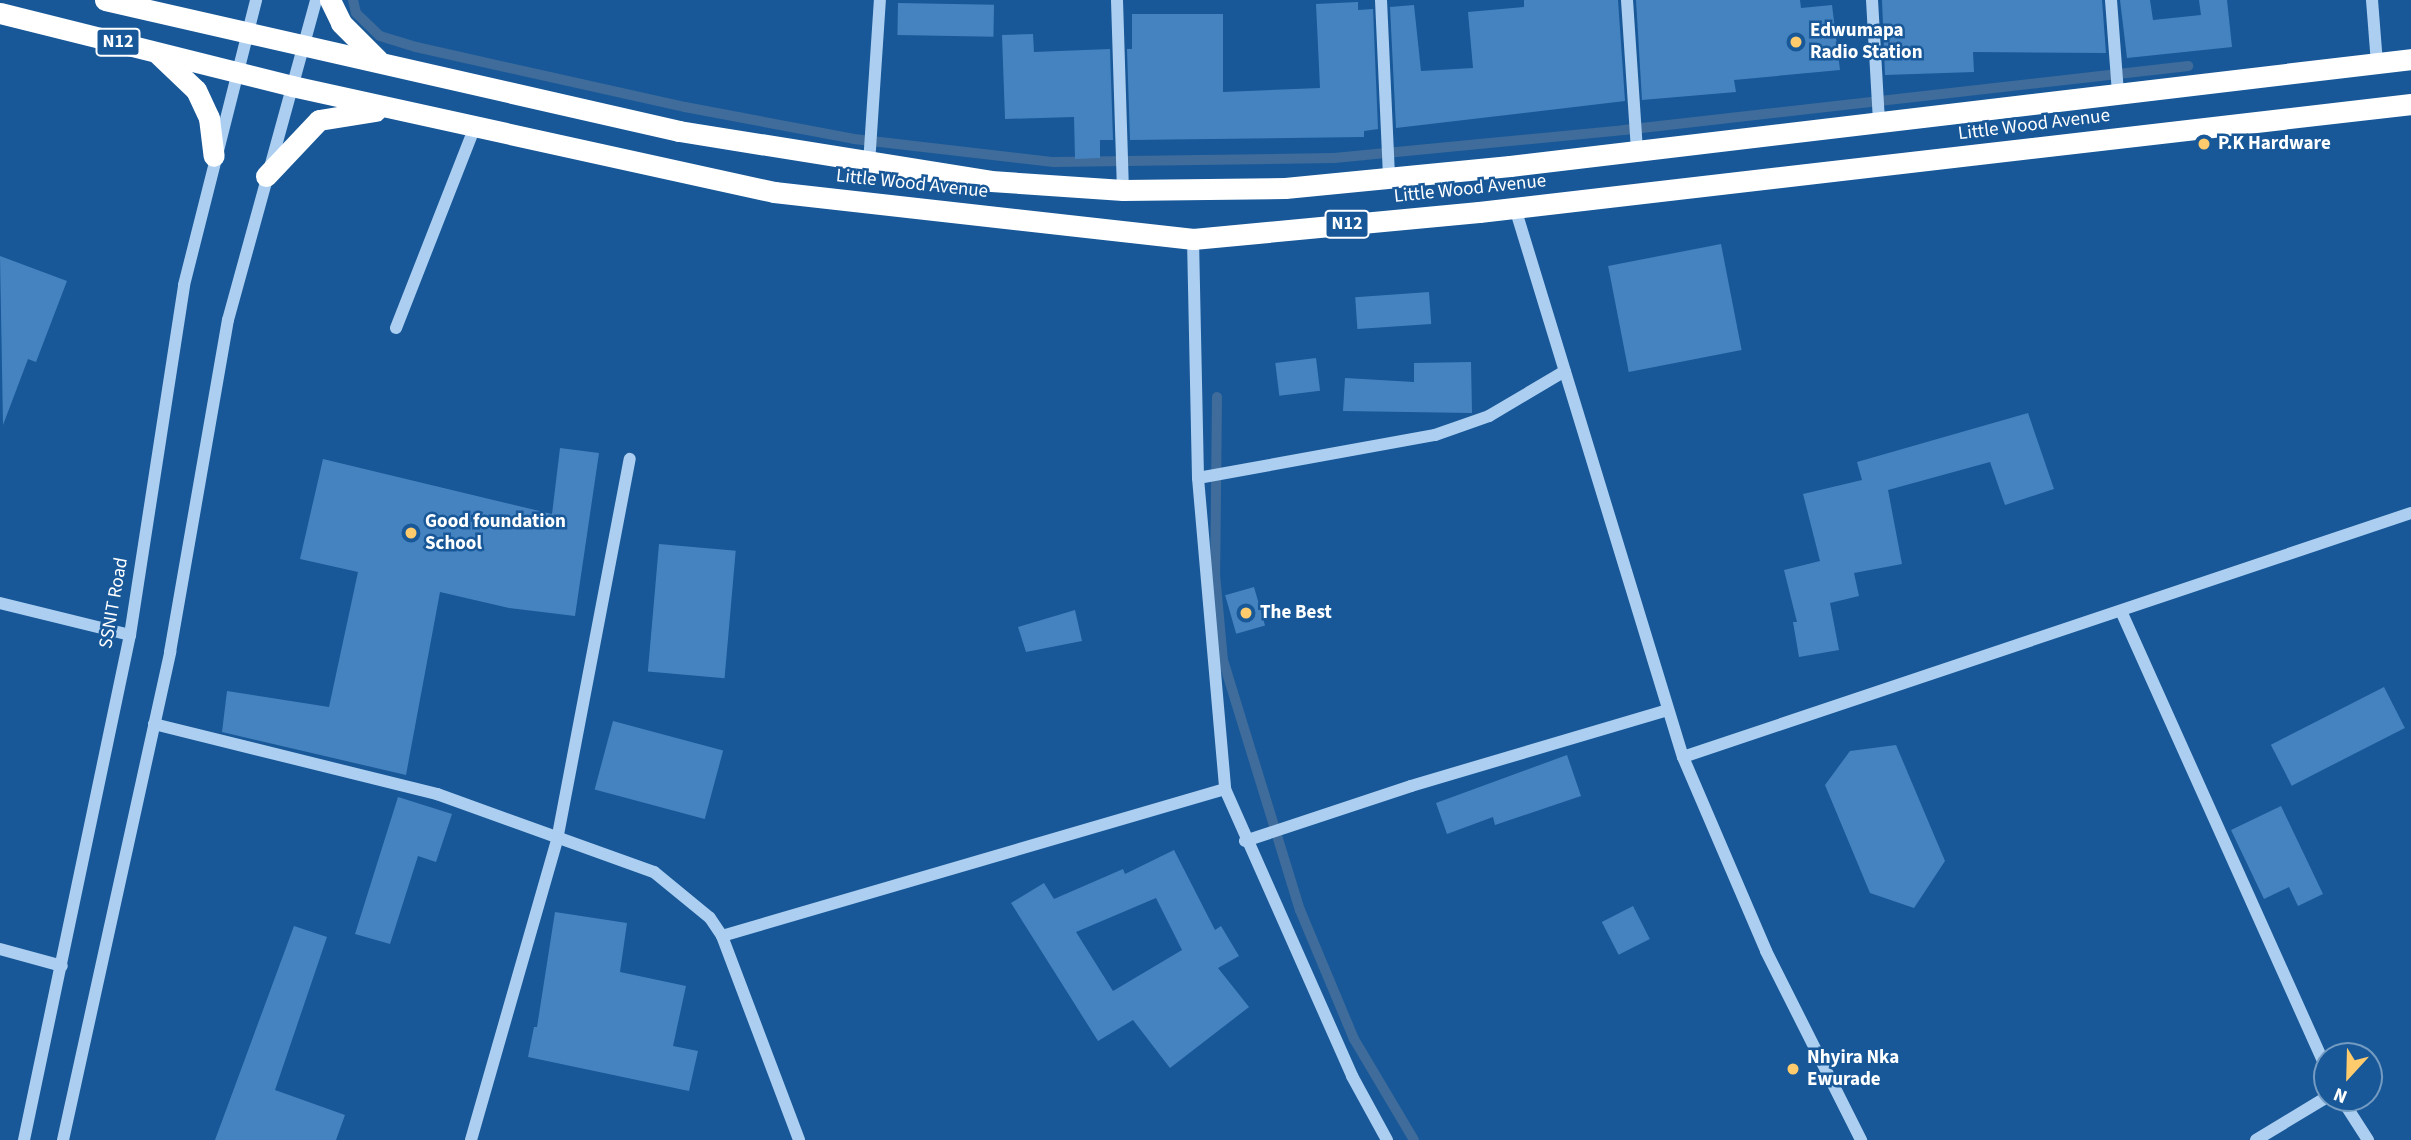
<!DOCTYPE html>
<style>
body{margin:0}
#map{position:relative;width:2411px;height:1140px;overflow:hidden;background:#185898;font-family:"Source Sans 3",sans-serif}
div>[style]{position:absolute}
.stream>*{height:10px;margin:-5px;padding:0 5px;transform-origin:5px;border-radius:5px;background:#3f6c9a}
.building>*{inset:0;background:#4583c0;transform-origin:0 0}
.minor>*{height:12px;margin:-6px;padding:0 6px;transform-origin:6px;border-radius:6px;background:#accff1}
.highway>*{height:21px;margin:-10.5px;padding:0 10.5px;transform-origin:10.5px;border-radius:10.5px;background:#fff}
.dots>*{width:19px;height:19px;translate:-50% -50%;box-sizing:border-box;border:4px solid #185898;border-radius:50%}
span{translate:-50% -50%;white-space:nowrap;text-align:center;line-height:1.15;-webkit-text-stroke:5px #185898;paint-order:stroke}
.shield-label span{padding:2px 5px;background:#185898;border:2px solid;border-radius:5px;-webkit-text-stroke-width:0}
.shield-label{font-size:18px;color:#fff;font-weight:700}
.poi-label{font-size:19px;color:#fff;font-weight:700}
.left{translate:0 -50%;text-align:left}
.street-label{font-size:19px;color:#fff}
.north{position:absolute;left:2313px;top:1042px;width:70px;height:70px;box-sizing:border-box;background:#185898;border:2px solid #749bc1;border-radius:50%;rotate:202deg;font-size:19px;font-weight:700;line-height:28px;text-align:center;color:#fff}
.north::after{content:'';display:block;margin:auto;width:24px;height:32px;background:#ffcb6c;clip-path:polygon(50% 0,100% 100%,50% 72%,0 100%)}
</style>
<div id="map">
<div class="stream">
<i style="left:353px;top:0;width:13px;rotate:77deg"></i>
<i style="left:356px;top:13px;width:33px;rotate:44deg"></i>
<i style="left:380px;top:36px;width:38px;rotate:17deg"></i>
<i style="left:416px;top:47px;width:276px;rotate:12.6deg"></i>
<i style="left:685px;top:107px;width:172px;rotate:10.7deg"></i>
<i style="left:854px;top:139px;width:201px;rotate:6.6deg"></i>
<i style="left:1054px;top:162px;width:280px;rotate:-0.8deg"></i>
<i style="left:1334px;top:158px;width:291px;rotate:-5.5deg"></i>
<i style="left:1624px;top:130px;width:568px;rotate:-6.47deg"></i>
<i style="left:1217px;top:397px;width:177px;rotate:90.6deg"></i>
<i style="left:1215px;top:574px;width:86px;rotate:84.7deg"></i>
<i style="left:1223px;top:660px;width:262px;rotate:72.9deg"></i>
<i style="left:1300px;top:910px;width:140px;rotate:67.3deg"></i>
<i style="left:1354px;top:1039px;width:117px;rotate:59.3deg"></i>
</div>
<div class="building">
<i style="clip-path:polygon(1524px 0,1618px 0,1625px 101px,1396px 128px,1390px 7px,1414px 5px,1421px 71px,1473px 68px,1468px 12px,1524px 7px)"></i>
<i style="clip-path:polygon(1636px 0,1800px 0,1801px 8px,1832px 5px,1840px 70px,1734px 80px,1736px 92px,1642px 100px)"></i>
<i style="clip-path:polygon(1882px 0,2102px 0,2106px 53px,1973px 52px,1974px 72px,1885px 75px)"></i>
<i style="clip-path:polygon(2120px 0,2150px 0,2153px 20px,2201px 15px,2199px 0,2227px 0,2232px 47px,2127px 58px)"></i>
<i style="clip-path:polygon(1358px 2px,1358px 10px,1373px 9px,1378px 129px,1364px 131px,1364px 137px,1130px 140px,1127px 49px,1132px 49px,1132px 14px,1223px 14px,1223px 92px,1320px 88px,1316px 4px)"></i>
<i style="left:898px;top:3px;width:96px;height:32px;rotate:1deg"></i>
<i style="clip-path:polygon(1033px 34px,1034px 52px,1110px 49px,1113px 140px,1100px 140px,1100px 158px,1075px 159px,1074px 117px,1005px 119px,1002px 35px)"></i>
<i style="left:1721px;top:244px;width:108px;height:115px;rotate:79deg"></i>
<i style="clip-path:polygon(0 256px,67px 281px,36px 362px,28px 359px,3px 425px)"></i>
<i style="left:1429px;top:292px;width:32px;height:74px;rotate:86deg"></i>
<i style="left:1316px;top:358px;width:33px;height:41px;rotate:83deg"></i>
<i style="clip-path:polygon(1471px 362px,1472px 413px,1343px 411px,1345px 378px,1414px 382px,1414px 363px)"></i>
<i style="clip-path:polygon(2028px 413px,2054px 489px,2005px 505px,1990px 462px,1888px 490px,1902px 564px,1854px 573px,1859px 596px,1830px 603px,1839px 650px,1799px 657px,1793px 622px,1797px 622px,1784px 570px,1820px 561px,1803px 494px,1862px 480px,1857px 462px)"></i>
<i style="clip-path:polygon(560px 448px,599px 453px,575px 616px,509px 608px,440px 592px,406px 775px,222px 732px,227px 691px,329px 707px,358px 572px,300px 559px,323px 459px,552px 514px)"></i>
<i style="left:659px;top:544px;width:77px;height:128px;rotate:5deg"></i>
<i style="left:1254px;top:587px;width:40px;height:30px;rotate:74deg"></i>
<i style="clip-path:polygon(1075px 610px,1082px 641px,1026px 652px,1018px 627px)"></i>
<i style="left:2384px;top:687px;width:46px;height:127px;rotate:63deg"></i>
<i style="left:613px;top:721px;width:114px;height:71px;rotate:15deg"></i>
<i style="clip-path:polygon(1896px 745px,1945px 861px,1914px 908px,1870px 893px,1825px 785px,1850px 751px)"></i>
<i style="clip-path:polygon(1567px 755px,1581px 796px,1495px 825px,1493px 817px,1447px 834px,1436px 803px)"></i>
<i style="clip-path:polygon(398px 797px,452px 814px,436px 862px,418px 856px,390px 944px,355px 934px)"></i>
<i style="clip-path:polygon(2281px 806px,2323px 894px,2298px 906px,2289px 887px,2264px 899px,2231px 830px)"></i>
<i style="clip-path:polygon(evenodd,1174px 850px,1215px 930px,1221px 926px,1239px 956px,1218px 968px,1249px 1007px,1170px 1068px,1133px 1020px,1098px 1041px,1011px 903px,1044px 883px,1054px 899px,1123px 869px,1125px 874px,1174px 850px,1156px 898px,1182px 950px,1113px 991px,1076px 932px,1156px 898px)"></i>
<i style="left:1633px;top:906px;width:37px;height:35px;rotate:63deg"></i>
<i style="clip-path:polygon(555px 912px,627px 923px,620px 972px,686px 986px,673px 1046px,698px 1051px,689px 1091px,528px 1057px,534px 1027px,537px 1027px)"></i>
<i style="clip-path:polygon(294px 926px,327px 937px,275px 1090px,345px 1115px,336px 1140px,215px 1140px)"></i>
</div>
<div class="minor">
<i style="left:1117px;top:0;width:190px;rotate:88.2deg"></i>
<i style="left:1381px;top:0;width:178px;rotate:87.4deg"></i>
<i style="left:1627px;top:0;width:150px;rotate:86.2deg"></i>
<i style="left:1872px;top:0;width:120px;rotate:86.7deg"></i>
<i style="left:2111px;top:0;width:94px;rotate:85.7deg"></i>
<i style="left:2372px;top:0;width:63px;rotate:85.5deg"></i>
<i style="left:869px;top:164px;width:164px;rotate:-86.2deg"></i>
<i style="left:1515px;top:208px;width:574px;rotate:72.99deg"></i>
<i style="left:1683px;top:757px;width:211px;rotate:66.8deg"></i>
<i style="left:1766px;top:951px;width:212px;rotate:63.3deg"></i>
<i style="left:1193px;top:239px;width:239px;rotate:88.8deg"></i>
<i style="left:1198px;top:478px;width:312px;rotate:85deg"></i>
<i style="left:1225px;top:789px;width:314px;rotate:66.1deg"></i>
<i style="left:1352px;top:1076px;width:73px;rotate:61.3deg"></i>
<i style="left:396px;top:328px;width:217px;rotate:-68.6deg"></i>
<i style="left:1198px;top:478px;width:241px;rotate:-10.3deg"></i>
<i style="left:1435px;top:435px;width:57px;rotate:-19.4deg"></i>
<i style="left:1489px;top:416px;width:88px;rotate:-30.6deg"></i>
<i style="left:0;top:603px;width:134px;rotate:13.8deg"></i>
<i style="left:2121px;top:611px;width:503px;rotate:65.83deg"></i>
<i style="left:154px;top:724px;width:292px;rotate:13.9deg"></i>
<i style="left:437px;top:794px;width:231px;rotate:19.8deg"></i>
<i style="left:654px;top:872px;width:72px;rotate:39.4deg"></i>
<i style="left:710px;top:918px;width:22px;rotate:56deg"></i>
<i style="left:722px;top:936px;width:218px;rotate:69.3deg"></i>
<i style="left:1683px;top:757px;width:768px;rotate:-18.53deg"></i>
<i style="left:1245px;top:841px;width:175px;rotate:-18.3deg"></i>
<i style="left:1411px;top:786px;width:267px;rotate:-16.5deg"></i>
<i style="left:722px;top:936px;width:524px;rotate:-16.29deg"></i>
<i style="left:0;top:949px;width:64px;rotate:15.3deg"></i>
<i style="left:2341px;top:1098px;width:50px;rotate:57.3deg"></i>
<i style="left:24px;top:1140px;width:516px;rotate:-78.15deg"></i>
<i style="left:130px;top:635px;width:354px;rotate:-81.2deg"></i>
<i style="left:184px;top:285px;width:294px;rotate:-75.8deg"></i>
<i style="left:63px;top:1140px;width:500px;rotate:-77.6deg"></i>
<i style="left:170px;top:652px;width:337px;rotate:-80.1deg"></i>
<i style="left:228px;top:320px;width:332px;rotate:-74.6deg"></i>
<i style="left:471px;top:1140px;width:312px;rotate:-74deg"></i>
<i style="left:557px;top:840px;width:388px;rotate:-79.2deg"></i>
<i style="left:2256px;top:1140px;width:83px;rotate:-31.2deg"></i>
</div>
<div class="highway">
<i style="left:105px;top:0;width:589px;rotate:12.86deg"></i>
<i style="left:679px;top:131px;width:316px;rotate:9.1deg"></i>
<i style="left:991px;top:181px;width:132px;rotate:3.9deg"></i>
<i style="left:1123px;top:190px;width:162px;rotate:-0.7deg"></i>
<i style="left:1285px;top:188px;width:226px;rotate:-5.6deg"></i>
<i style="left:1510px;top:166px;width:907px;rotate:-6.77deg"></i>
<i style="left:330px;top:0;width:25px;rotate:64deg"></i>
<i style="left:341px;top:23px;width:52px;rotate:45deg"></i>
<i style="left:0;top:13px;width:301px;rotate:14deg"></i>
<i style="left:292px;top:86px;width:494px;rotate:12.4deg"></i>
<i style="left:774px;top:192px;width:422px;rotate:6.4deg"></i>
<i style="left:1193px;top:239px;width:287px;rotate:-5.4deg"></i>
<i style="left:1479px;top:212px;width:938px;rotate:-6.61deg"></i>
<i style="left:158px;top:54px;width:52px;rotate:43.5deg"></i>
<i style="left:196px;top:90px;width:31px;rotate:65deg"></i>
<i style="left:209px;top:118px;width:38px;rotate:83deg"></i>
<i style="left:266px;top:176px;width:77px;rotate:-46.6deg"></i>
<i style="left:319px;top:120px;width:57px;rotate:-9.1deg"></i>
</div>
<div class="dots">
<i style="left:1796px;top:42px;background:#ffcb6c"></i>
<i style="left:2204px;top:144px;background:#ffcb6c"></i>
<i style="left:411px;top:533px;background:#ffcb6c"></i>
<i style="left:1246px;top:613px;background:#ffcb6c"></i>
<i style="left:1793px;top:1069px;background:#ffcb6c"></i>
</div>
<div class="shield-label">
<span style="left:118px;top:42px">N12</span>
<span style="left:1347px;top:224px">N12</span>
</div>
<div class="poi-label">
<span class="left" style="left:1810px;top:42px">Edwumapa<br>Radio Station</span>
<span class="left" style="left:2218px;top:144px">P.K Hardware</span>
<span class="left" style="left:425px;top:533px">Good foundation<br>School</span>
<span class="left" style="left:1260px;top:613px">The Best</span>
<span class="left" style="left:1807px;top:1069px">Nhyira Nka<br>Ewurade</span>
</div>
<div class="street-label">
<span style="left:2034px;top:125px;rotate:-7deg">Little Wood Avenue</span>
<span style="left:912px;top:184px;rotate:6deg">Little Wood Avenue</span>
<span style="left:1470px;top:189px;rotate:-6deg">Little Wood Avenue</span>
<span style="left:114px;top:603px;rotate:-80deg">SSNIT Road</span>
</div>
<div class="north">N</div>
</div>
